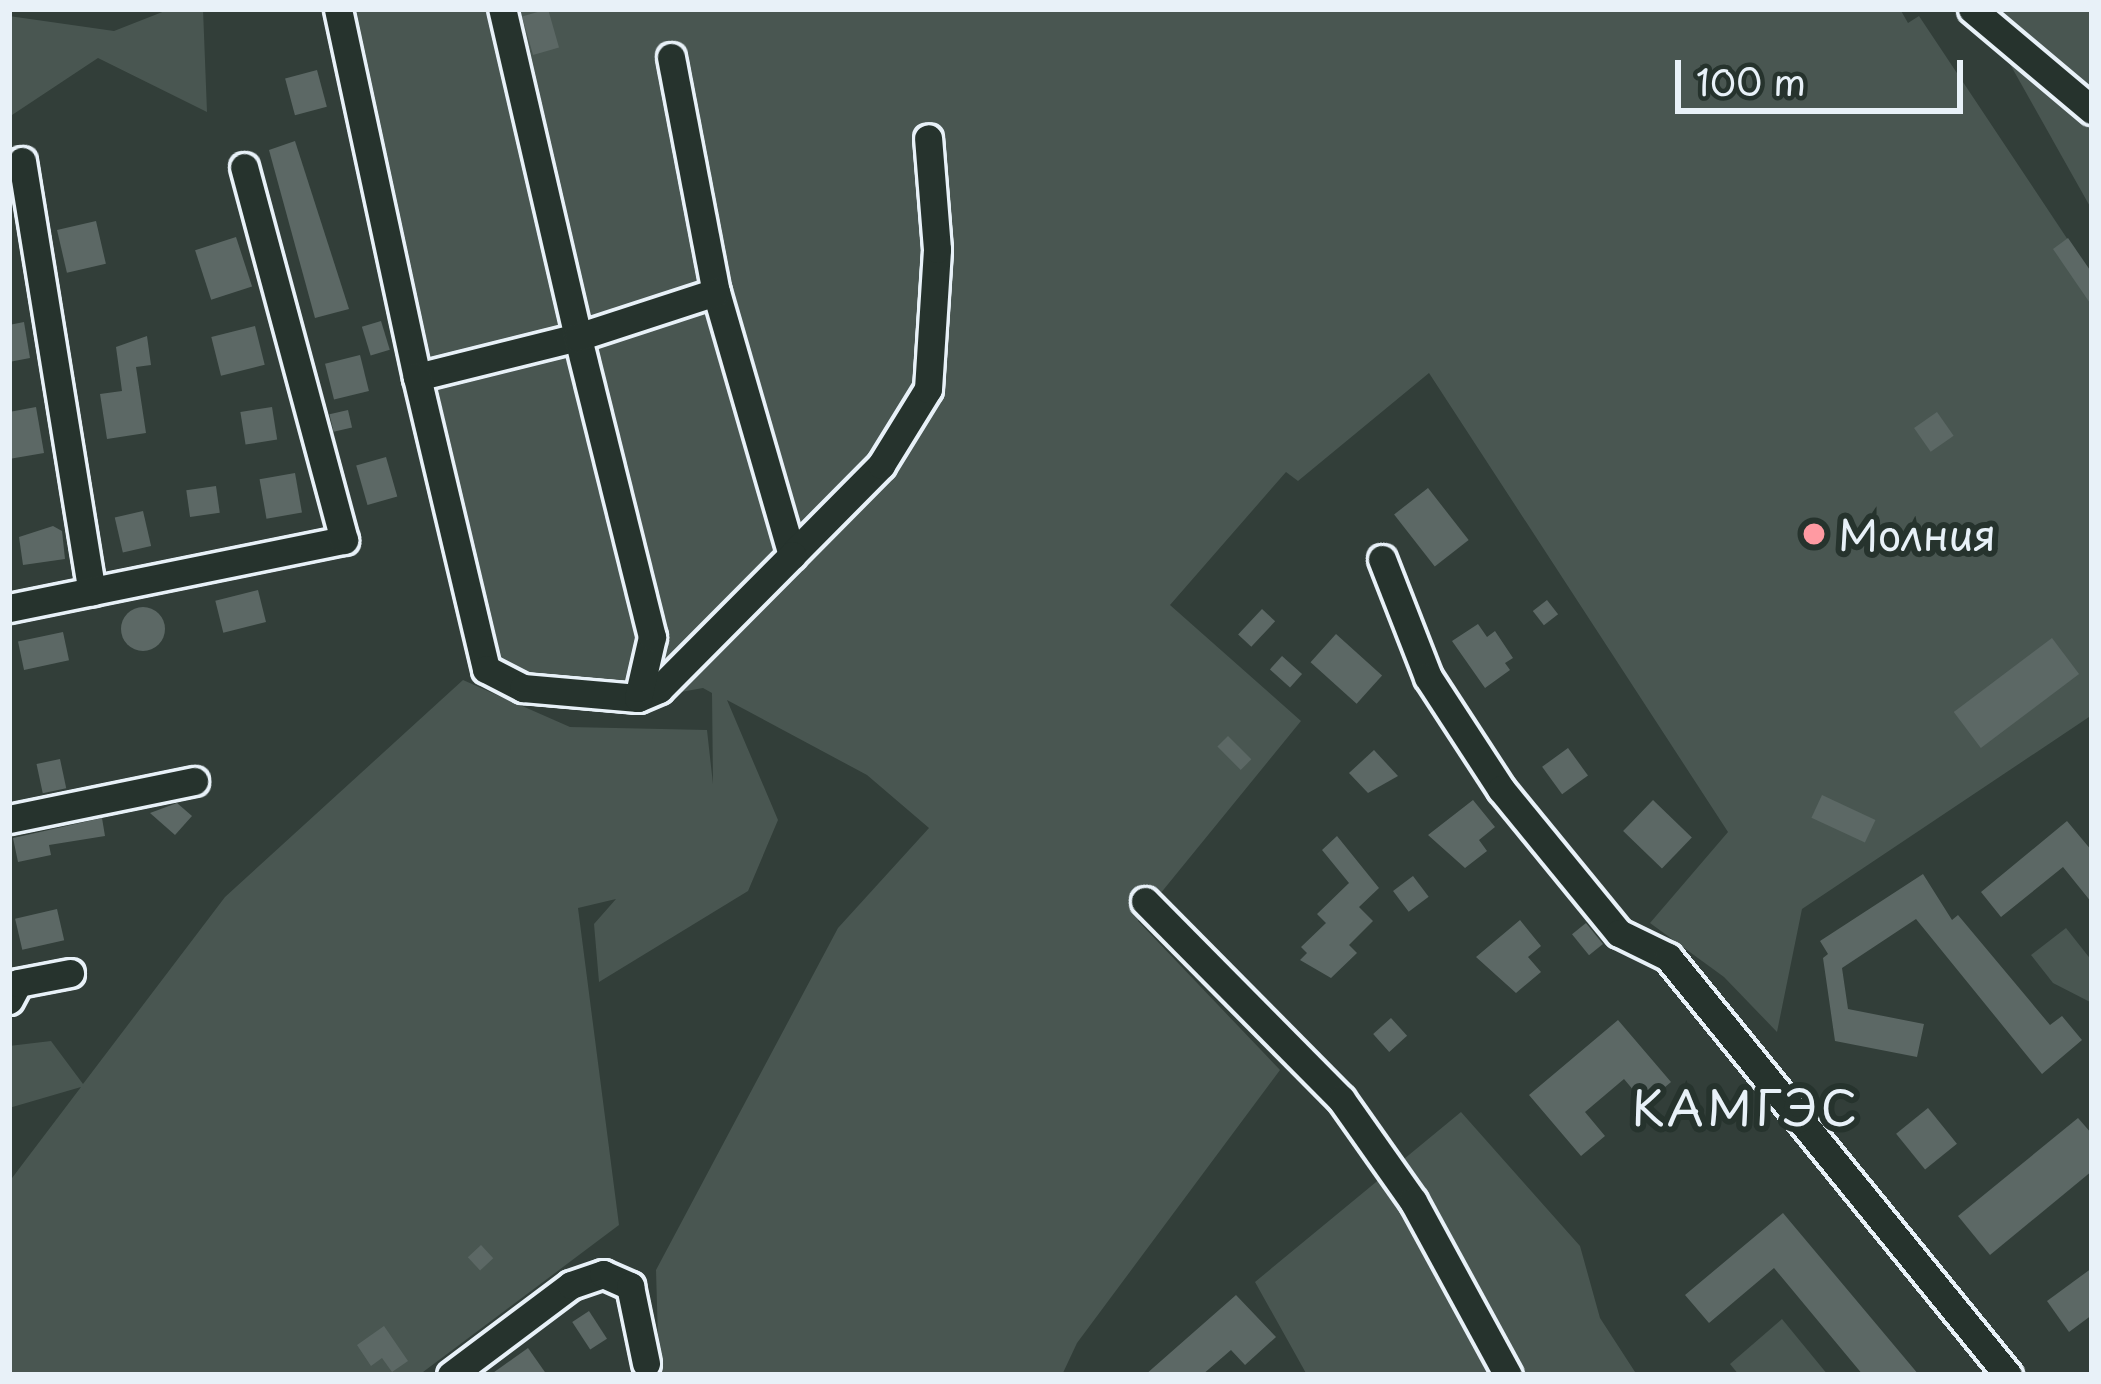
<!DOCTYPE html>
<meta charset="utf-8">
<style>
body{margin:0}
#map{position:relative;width:2101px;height:1384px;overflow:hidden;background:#323e39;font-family:"Playpen Sans",sans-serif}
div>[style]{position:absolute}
.green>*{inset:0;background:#495651}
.building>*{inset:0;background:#5c6865;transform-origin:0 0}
.round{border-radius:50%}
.roads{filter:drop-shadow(3px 0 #e8f1f8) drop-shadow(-3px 0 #e8f1f8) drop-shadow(0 3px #e8f1f8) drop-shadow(0 -3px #e8f1f8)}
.minor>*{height:27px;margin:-13.5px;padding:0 13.5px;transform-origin:13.5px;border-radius:13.5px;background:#26332d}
.dots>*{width:33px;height:33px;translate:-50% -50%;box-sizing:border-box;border:6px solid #26332d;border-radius:50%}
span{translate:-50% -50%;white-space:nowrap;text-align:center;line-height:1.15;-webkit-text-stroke:12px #26332d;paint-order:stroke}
.poi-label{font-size:42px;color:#e8f1f8}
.left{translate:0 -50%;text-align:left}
.quarter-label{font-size:48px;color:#e8f1f8;letter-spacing:3px}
.frame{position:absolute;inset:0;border:12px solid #e8f1f8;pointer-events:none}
.scale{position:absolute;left:1675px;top:60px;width:288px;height:54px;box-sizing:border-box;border:6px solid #e8f1f8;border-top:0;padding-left:15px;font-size:36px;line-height:42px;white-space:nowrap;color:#e8f1f8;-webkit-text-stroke:9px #26332d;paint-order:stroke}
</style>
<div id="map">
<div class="green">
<i style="clip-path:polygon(170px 9px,203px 9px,207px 112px,98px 58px,9px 117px,9px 16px,114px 31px)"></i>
<i style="clip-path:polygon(349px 9px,1900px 9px,1908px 23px,1919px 16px,2092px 276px,2092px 715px,1802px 909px,1777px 1032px,1724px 977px,1650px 923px,1728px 832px,1429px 373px,1298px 481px,1286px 472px,1170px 605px,1301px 721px,1138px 921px,1280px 1070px,1077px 1343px,1062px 1375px,659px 1375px,656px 1270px,838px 928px,929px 828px,867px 775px,727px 700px,778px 820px,748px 891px,599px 982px,594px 924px,616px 899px,578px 908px,619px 1225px,419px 1375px,9px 1375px,9px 1182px,81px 1087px,9px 1108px,9px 1046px,51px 1041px,83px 1084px,225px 897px,463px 680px,570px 727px,707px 730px,713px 784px,712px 693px,703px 688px,647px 698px,505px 678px)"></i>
<i style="clip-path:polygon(1979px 9px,2092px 9px,2092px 210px)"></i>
<i style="clip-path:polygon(2066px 928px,2092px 961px,2092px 1003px,2053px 983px,2031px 955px)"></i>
<i style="clip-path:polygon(1461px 1112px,1580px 1246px,1600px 1318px,1637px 1375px,1307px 1375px,1255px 1282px)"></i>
<i style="clip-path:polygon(1782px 1319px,1828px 1375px,1739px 1375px,1730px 1364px)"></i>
</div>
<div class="building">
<i style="left:548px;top:9px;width:40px;height:27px;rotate:74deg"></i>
<i style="left:317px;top:70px;width:38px;height:33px;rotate:75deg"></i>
<i style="clip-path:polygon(295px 141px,349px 309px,315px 318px,269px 150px)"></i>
<i style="left:96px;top:221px;width:44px;height:40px;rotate:77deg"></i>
<i style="left:236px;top:237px;width:52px;height:43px;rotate:72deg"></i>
<i style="clip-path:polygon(2068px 238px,2092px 273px,2092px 306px,2053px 249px)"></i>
<i style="left:381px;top:321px;width:30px;height:20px;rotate:73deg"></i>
<i style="clip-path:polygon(24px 322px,30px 358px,9px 362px,9px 325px)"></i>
<i style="left:255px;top:326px;width:40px;height:45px;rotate:76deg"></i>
<i style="clip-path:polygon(147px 336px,151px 365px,136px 367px,146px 433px,107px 439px,100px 394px,122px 391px,116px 347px)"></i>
<i style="left:360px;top:355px;width:37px;height:36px;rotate:76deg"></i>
<i style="clip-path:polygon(36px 407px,44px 453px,9px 459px,9px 412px)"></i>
<i style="left:272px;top:407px;width:33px;height:32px;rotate:81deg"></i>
<i style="left:348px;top:410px;width:18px;height:19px;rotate:77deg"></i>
<i style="left:1937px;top:412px;width:29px;height:28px;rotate:55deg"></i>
<i style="left:386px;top:457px;width:41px;height:31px;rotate:74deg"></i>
<i style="left:295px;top:473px;width:40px;height:36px;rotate:80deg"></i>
<i style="left:216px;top:486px;width:27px;height:30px;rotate:82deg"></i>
<i style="left:1428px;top:488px;width:66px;height:43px;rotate:52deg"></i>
<i style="left:143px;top:511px;width:36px;height:29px;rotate:77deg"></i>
<i style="clip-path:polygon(53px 526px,62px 531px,65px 559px,23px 565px,19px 537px)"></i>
<i style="left:258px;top:590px;width:33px;height:44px;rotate:76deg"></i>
<i style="left:1547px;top:600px;width:18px;height:18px;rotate:52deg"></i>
<i class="round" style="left:121px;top:607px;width:44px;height:44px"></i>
<i style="left:1262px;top:609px;width:18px;height:35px;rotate:43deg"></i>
<i style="clip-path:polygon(1478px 624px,1487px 637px,1495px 631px,1513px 658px,1505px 663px,1510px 670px,1485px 688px,1452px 641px)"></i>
<i style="left:63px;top:632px;width:29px;height:46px;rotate:78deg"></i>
<i style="left:1336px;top:634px;width:62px;height:38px;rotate:42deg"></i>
<i style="left:2052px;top:638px;width:45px;height:123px;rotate:53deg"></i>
<i style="left:1282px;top:656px;width:27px;height:18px;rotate:42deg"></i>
<i style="left:1228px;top:736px;width:33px;height:15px;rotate:45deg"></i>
<i style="left:1568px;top:748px;width:34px;height:32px;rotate:54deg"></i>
<i style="clip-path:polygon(1374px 750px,1398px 776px,1368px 793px,1349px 773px)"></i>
<i style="left:60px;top:759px;width:30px;height:24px;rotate:78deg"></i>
<i style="left:1822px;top:795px;width:59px;height:25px;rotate:25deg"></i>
<i style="clip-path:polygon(1473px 800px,1495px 827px,1479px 840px,1487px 851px,1465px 868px,1428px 835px)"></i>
<i style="left:1653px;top:800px;width:54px;height:43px;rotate:44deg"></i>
<i style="clip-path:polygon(177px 803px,192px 816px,175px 835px,150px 813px)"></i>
<i style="clip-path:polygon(102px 818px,105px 836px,49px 845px,51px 855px,18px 862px,13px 838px)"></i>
<i style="clip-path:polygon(2067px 821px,2092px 851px,2092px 903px,2063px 867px,2001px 917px,1981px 892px)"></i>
<i style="clip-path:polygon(1337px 836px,1379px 888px,1359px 907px,1373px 921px,1349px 945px,1357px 953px,1331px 978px,1300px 960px,1307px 953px,1301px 947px,1326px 923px,1317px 914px,1349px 883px,1322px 850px)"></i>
<i style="clip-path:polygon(1923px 874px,1952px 920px,1958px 915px,2050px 1025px,2062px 1016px,2082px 1040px,2042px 1074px,1916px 919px,1842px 968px,1848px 1009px,1924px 1024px,1917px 1057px,1835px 1041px,1823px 958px,1828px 954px,1820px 941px)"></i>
<i style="left:1413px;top:876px;width:26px;height:25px;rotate:53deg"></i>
<i style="left:57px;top:909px;width:32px;height:43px;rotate:77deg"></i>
<i style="clip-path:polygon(1520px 920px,1541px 946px,1528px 957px,1541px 972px,1516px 993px,1476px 957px)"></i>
<i style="left:1586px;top:923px;width:27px;height:18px;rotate:51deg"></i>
<i style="left:1391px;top:1018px;width:24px;height:24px;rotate:48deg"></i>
<i style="clip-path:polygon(1618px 1020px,1671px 1082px,1645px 1104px,1624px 1079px,1585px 1112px,1605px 1136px,1581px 1156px,1529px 1095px)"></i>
<i style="left:1928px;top:1108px;width:46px;height:41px;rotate:51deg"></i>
<i style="clip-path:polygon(2078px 1118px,2092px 1134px,2092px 1171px,1990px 1255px,1958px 1216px)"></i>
<i style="clip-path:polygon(1783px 1213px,1919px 1375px,1863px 1375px,1774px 1268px,1709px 1323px,1685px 1295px)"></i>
<i style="left:481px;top:1245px;width:18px;height:18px;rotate:47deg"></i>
<i style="clip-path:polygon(2092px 1268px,2092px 1315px,2069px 1332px,2047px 1301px)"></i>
<i style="clip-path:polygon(1236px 1295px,1276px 1337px,1245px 1365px,1231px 1350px,1202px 1375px,1145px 1375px)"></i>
<i style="left:589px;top:1311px;width:33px;height:20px;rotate:57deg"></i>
<i style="clip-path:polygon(384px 1326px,408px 1361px,392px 1372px,382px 1358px,371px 1366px,357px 1345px)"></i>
<i style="clip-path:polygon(528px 1348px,547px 1375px,490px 1375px)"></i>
</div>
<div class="roads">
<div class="minor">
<i style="left:338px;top:9px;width:376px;rotate:77.9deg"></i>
<i style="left:417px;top:377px;width:166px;rotate:-14deg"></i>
<i style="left:578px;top:337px;width:337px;rotate:-103deg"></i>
<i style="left:1972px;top:9px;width:157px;rotate:40.1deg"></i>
<i style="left:671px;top:57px;width:239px;rotate:79.2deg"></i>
<i style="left:716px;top:292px;width:274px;rotate:73.9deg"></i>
<i style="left:792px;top:555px;width:127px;rotate:-45.3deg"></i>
<i style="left:881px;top:465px;width:89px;rotate:-58.3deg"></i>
<i style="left:928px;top:389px;width:140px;rotate:-86.3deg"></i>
<i style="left:937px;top:249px;width:111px;rotate:-94.6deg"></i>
<i style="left:22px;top:161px;width:436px;rotate:80.8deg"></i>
<i style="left:417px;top:377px;width:300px;rotate:76.7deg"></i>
<i style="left:486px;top:669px;width:42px;rotate:27.2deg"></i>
<i style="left:523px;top:688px;width:115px;rotate:5deg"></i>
<i style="left:638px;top:698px;width:23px;rotate:-23deg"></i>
<i style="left:659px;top:689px;width:189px;rotate:-45.2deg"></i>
<i style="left:1382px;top:559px;width:127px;rotate:68.7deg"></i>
<i style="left:1428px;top:677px;width:134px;rotate:56.9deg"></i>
<i style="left:1501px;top:789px;width:186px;rotate:50.7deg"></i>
<i style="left:1619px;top:933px;width:55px;rotate:26.1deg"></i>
<i style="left:1668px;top:957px;width:539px;rotate:50.88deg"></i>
<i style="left:9px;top:608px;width:342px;rotate:-11.5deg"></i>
<i style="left:344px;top:540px;width:386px;rotate:-105deg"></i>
<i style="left:638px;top:698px;width:63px;rotate:-77.1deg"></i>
<i style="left:652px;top:637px;width:309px;rotate:-103.9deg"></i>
<i style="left:578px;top:337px;width:145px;rotate:-18.1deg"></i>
<i style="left:9px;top:819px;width:189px;rotate:-11.6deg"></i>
<i style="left:1145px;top:901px;width:279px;rotate:45.3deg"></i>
<i style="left:1341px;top:1099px;width:125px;rotate:54.8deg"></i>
<i style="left:1413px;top:1201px;width:198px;rotate:61.4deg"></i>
<i style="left:9px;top:1000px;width:19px;rotate:-62deg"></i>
<i style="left:18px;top:983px;width:53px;rotate:-10.9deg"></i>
<i style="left:451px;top:1375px;width:150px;rotate:-36.9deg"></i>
<i style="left:571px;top:1285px;width:34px;rotate:-19deg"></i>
<i style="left:603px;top:1274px;width:30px;rotate:24deg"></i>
<i style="left:630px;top:1286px;width:79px;rotate:78.3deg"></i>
</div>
</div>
<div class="dots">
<i style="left:1814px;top:534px;background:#ff9aa2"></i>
</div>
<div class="poi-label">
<span class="left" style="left:1838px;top:534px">Молния</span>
</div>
<div class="quarter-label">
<span style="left:1746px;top:1107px">КАМГЭС</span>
</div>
<div class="frame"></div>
<div class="scale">100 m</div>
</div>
